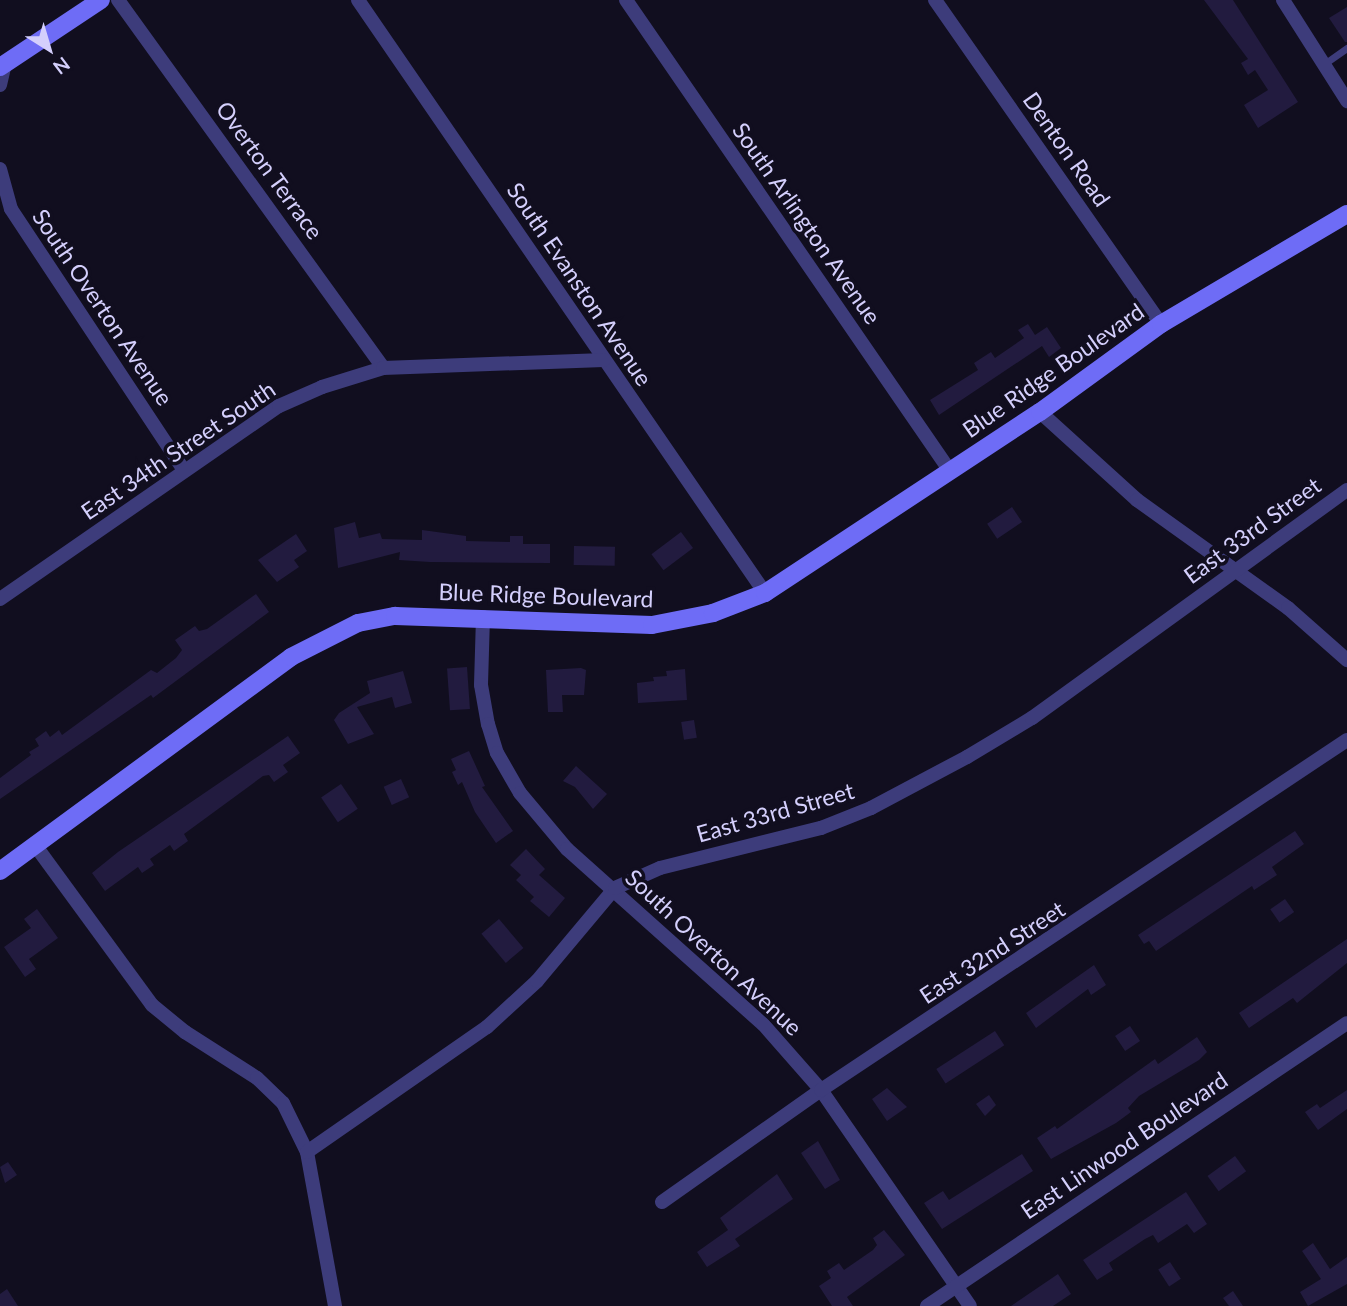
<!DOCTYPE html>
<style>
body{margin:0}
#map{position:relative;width:1347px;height:1306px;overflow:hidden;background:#110e1f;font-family:Lato,sans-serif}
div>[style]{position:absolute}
.building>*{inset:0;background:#221b3f;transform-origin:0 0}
.lane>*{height:7px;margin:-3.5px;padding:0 3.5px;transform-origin:3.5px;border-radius:3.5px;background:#3d3c7b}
.street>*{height:14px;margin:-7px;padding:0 7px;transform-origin:7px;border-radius:7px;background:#3d3c7b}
.secondary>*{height:18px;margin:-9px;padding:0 9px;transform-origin:9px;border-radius:9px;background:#6e6cf6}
span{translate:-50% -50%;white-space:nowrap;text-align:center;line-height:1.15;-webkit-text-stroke:7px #110e1f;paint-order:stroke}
.street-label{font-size:23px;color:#d4cffc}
.north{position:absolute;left:14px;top:14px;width:70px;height:70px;-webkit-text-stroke:5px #110e1f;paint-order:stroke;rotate:143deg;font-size:19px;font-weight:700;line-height:28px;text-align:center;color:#d4cffc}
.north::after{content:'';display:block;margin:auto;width:24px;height:32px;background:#d4cffc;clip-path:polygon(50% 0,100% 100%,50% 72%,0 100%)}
</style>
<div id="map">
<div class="building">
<i style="clip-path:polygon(1204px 0,1233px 0,1298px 102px,1258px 128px,1244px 105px,1268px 90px,1255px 70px,1248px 75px,1241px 63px,1248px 59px)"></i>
<i style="clip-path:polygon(1347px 7px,1347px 42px,1345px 42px,1329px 18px)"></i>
<i style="clip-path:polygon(1028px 324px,1035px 335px,1047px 327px,1061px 348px,1049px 357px,1042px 346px,939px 415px,930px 400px,978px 370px,974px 363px,991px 352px,995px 358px,1024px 338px,1018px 330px)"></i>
<i style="left:1012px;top:507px;width:18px;height:30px;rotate:56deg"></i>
<i style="clip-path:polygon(355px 522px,359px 538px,380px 533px,382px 539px,422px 540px,422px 530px,466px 536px,466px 541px,510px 542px,510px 536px,523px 536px,523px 544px,550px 544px,550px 563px,430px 562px,399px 560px,400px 552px,338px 568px,334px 528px)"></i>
<i style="left:681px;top:532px;width:20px;height:37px;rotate:53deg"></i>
<i style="clip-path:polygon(296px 534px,307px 551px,294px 560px,299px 567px,277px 582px,258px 560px)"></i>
<i style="left:574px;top:546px;width:41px;height:19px;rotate:1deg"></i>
<i style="clip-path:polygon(256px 594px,269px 612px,153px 698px,151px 695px,0 799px,0 778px,31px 755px,29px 752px,39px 746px,35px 739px,46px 731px,50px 737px,59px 730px,62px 735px,151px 670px,157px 673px,176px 658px,182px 650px,175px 640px,195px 626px,199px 631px,207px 629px)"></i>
<i style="left:467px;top:667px;width:42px;height:20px;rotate:86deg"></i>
<i style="clip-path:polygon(581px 668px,586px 670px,584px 695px,562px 695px,563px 712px,548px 712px,546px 670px)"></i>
<i style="clip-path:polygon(685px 669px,687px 700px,638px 703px,637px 683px,654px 681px,653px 677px,667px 676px,666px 671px)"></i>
<i style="clip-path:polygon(403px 671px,412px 703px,395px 708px,392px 697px,357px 707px,374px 734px,348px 744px,334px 720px,339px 713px,370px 693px,367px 681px)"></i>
<i style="left:694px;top:720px;width:18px;height:13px;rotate:81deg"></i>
<i style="clip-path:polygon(288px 736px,300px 753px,283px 765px,288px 772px,274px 782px,269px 775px,263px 776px,184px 834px,188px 841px,174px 851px,170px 845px,150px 859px,154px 865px,142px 873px,138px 867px,105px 891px,92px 873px,118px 852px)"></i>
<i style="clip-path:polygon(469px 751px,485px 786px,482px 787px,513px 831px,496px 843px,475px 812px,462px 782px,458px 785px,452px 772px,456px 770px,451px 759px)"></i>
<i style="clip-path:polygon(576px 766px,607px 794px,593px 809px,575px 787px,563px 781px)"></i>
<i style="left:401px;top:779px;width:20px;height:19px;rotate:66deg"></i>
<i style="left:341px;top:784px;width:30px;height:24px;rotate:56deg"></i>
<i style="clip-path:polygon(1295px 831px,1304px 844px,1272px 867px,1277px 875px,1254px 890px,1252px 886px,1156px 951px,1149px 941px,1144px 944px,1138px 935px)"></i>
<i style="clip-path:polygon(526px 849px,545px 869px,539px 875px,565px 898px,549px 917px,530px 901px,534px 897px,516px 880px,521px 875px,510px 865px)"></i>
<i style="left:1285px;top:899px;width:16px;height:18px;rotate:55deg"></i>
<i style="clip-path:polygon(37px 909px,58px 938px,29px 959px,36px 969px,25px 977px,4px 947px,31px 928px,24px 919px)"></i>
<i style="left:499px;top:919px;width:38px;height:23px;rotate:50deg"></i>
<i style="clip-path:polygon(1347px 939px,1347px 963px,1297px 1003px,1293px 998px,1249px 1028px,1239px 1013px)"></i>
<i style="clip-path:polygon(1094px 965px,1106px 985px,1091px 995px,1088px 989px,1036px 1028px,1026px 1013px)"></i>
<i style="left:1130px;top:1026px;width:18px;height:18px;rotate:56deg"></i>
<i style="left:995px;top:1031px;width:17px;height:70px;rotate:57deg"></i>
<i style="clip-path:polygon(1197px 1037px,1207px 1052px,1199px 1060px,1139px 1096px,1128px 1108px,1131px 1112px,1116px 1123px,1051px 1159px,1037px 1138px,1055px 1126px,1057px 1129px,1155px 1059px,1158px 1064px)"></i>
<i style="clip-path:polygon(887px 1088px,907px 1107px,887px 1121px,872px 1099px)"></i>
<i style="clip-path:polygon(1347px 1090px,1347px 1109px,1318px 1130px,1305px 1112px,1317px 1104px,1320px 1108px)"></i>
<i style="clip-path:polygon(989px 1095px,996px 1105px,985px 1116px,976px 1104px)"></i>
<i style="clip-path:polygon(818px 1141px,840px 1180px,825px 1189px,801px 1153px)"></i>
<i style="clip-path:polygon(1022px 1154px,1033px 1171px,942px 1229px,924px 1203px,943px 1191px,949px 1200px)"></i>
<i style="left:1235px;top:1156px;width:19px;height:34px;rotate:54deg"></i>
<i style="clip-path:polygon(8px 1162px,17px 1175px,5px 1183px,0 1167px)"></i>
<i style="clip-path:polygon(777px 1174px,793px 1199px,735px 1239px,740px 1246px,707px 1267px,697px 1252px,728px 1230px,720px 1218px)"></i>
<i style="clip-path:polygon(1186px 1192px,1207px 1224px,1194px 1233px,1187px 1224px,1158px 1243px,1153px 1235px,1145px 1239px,1109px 1263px,1113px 1270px,1097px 1280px,1083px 1260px)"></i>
<i style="clip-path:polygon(884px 1230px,905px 1255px,847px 1297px,853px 1306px,832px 1306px,819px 1286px,831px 1278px,827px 1271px,839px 1263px,844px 1270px,873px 1250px,877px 1245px,873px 1238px)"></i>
<i style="clip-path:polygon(1313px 1243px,1330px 1269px,1347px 1257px,1347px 1284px,1308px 1306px,1300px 1292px,1321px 1279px,1302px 1251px)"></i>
<i style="left:1170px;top:1262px;width:20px;height:14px;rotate:57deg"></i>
<i style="clip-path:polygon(1058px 1274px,1071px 1294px,1053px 1306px,1011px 1306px)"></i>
<i style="clip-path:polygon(7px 1289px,18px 1306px,0 1306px,0 1294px)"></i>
<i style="clip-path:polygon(1233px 1291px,1243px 1306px,1229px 1306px,1223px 1298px)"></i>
</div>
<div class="lane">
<i style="left:1324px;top:64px;width:28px;rotate:-35deg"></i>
</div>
<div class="street">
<i style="left:118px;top:0;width:453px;rotate:54.2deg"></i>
<i style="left:358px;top:0;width:719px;rotate:55.54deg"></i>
<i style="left:626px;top:0;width:572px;rotate:55.48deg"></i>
<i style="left:935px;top:0;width:395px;rotate:55.1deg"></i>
<i style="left:1283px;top:0;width:120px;rotate:57.6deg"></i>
<i style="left:0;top:85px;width:22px;rotate:-77deg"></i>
<i style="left:0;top:169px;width:41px;rotate:74.6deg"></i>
<i style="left:11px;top:209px;width:313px;rotate:56.5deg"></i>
<i style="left:1040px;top:412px;width:131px;rotate:42.2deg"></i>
<i style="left:1137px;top:500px;width:186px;rotate:35.6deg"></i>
<i style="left:1288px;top:608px;width:79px;rotate:41.4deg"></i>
<i style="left:0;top:599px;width:339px;rotate:-34.7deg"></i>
<i style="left:279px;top:406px;width:47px;rotate:-23.8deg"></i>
<i style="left:322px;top:387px;width:64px;rotate:-17.3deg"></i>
<i style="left:383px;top:368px;width:221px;rotate:-2.1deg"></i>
<i style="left:483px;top:617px;width:68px;rotate:91.7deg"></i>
<i style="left:481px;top:685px;width:40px;rotate:80deg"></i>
<i style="left:488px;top:724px;width:30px;rotate:73deg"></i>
<i style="left:497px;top:753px;width:46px;rotate:60.1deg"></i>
<i style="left:520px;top:793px;width:73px;rotate:50deg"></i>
<i style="left:567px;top:849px;width:263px;rotate:41.8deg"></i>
<i style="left:763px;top:1024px;width:88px;rotate:48.7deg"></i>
<i style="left:821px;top:1090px;width:262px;rotate:55.4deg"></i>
<i style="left:35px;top:845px;width:198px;rotate:53.8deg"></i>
<i style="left:152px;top:1005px;width:43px;rotate:39.3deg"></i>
<i style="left:185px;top:1032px;width:85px;rotate:32.6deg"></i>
<i style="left:257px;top:1078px;width:36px;rotate:44deg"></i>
<i style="left:283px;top:1103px;width:55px;rotate:63.9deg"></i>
<i style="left:307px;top:1152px;width:157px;rotate:79.7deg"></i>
<i style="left:307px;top:1152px;width:219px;rotate:-34.8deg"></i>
<i style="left:487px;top:1027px;width:68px;rotate:-42.6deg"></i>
<i style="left:537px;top:981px;width:121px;rotate:-50deg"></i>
<i style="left:615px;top:888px;width:49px;rotate:-24deg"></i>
<i style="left:660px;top:868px;width:166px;rotate:-14deg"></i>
<i style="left:821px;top:828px;width:54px;rotate:-21.8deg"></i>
<i style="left:871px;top:808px;width:109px;rotate:-28deg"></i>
<i style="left:967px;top:757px;width:76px;rotate:-31deg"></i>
<i style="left:1032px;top:718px;width:389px;rotate:-35.9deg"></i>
<i style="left:662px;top:1202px;width:194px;rotate:-35.2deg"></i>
<i style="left:821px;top:1090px;width:632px;rotate:-33.64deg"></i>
<i style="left:927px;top:1306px;width:506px;rotate:-33.97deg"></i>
</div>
<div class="secondary">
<i style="left:0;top:67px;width:121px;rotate:-33.6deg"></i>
<i style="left:0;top:871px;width:361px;rotate:-36.3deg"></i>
<i style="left:291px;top:657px;width:75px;rotate:-26.9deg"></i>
<i style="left:358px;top:623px;width:38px;rotate:-11deg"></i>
<i style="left:395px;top:616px;width:257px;rotate:2deg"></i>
<i style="left:652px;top:625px;width:62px;rotate:-11.1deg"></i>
<i style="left:713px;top:613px;width:56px;rotate:-21deg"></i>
<i style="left:765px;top:593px;width:329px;rotate:-33.4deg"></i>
<i style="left:1040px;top:412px;width:150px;rotate:-36deg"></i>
<i style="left:1161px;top:324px;width:216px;rotate:-30.6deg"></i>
</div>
<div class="street-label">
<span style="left:1067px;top:149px;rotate:55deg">Denton Road</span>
<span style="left:270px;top:170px;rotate:54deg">Overton Terrace</span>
<span style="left:807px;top:223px;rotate:55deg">South Arlington Avenue</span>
<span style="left:580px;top:284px;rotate:56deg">South Evanston Avenue</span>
<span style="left:103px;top:307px;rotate:56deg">South Overton Avenue</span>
<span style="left:1053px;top:370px;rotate:-35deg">Blue Ridge Boulevard</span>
<span style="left:178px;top:450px;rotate:-34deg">East 34th Street South</span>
<span style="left:1252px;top:530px;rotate:-36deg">East 33rd Street</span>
<span style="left:546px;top:595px;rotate:2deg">Blue Ridge Boulevard</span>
<span style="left:775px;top:812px;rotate:-16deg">East 33rd Street</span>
<span style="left:714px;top:952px;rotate:43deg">South Overton Avenue</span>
<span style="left:992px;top:952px;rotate:-33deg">East 32nd Street</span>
<span style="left:1124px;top:1145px;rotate:-34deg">East Linwood Boulevard</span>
</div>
<div class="north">N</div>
</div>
